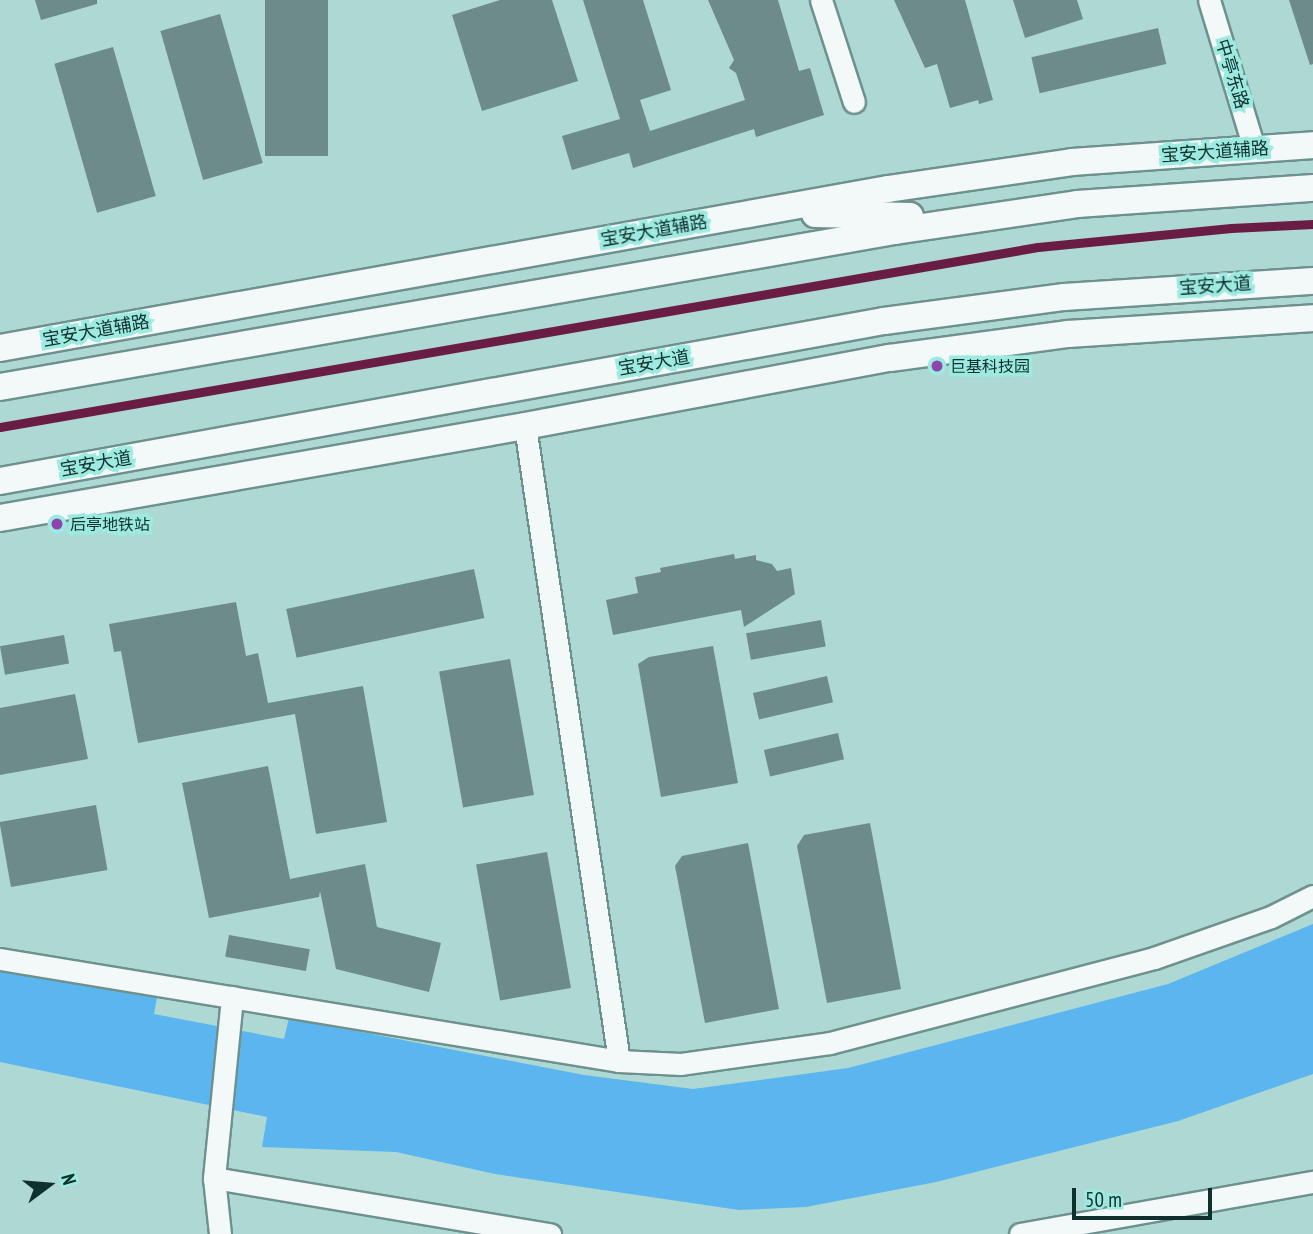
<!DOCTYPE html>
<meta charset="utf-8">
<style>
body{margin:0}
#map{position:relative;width:1313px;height:1234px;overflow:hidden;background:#aed8d4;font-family:"PT Sans Narrow","Noto Sans SC",sans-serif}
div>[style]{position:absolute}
.water>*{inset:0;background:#5bb6ef}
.building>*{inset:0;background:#6d8b88;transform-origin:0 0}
.roads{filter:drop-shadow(2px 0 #6e918e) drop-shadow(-2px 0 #6e918e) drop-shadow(0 2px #6e918e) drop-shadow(0 -2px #6e918e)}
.minor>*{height:21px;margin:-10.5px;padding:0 10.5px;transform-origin:10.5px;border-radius:10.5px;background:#f3f9f9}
.major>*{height:26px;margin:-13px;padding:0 13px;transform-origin:13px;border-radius:13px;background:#f3f9f9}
.metro-1>*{height:9px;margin:-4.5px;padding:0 4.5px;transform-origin:4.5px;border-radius:4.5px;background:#6a1d44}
.dots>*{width:19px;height:19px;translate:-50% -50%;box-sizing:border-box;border:4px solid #9deae1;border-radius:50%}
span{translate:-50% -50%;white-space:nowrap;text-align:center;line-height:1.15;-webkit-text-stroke:7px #9deae1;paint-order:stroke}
.bus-label{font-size:16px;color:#10302d}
.left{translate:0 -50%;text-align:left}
.street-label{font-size:18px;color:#10302d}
.north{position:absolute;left:14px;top:1150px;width:70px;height:70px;-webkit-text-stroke:5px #9deae1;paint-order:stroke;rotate:74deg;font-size:19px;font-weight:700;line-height:28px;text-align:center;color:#10302d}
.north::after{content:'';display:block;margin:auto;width:24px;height:32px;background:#10302d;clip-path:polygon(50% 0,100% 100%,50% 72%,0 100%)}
.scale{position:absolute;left:1072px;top:1188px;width:140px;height:32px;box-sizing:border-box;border:4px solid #10302d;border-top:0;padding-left:9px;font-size:21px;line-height:24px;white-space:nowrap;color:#10302d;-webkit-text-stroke:5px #9deae1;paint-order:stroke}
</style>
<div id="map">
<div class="water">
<i style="clip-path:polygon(1313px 924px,1313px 1074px,1178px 1121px,936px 1182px,806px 1207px,739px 1210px,495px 1174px,396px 1152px,262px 1147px,267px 1117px,0 1062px,0 963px,158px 992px,154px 1014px,284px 1039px,289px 1018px,584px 1075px,693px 1089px,848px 1068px,1168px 984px)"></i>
</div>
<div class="building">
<i style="clip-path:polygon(35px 0,97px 0,97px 4px,41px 20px)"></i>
<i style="left:265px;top:0;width:63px;height:156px"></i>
<i style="clip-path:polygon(500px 0,552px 0,578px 81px,482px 111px,452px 15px)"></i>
<i style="clip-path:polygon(583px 0,643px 0,671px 90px,640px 100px,650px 131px,745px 100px,736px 73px,729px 68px,734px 60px,708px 0,778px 0,799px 71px,810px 68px,824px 115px,756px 137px,754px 129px,633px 168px,629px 153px,572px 170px,562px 136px,620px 119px)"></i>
<i style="clip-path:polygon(894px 0,965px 0,993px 100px,979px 104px,978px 100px,950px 108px,937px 64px,925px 68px)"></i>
<i style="clip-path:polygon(1013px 0,1077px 0,1083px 19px,1025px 38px)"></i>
<i style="clip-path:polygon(1289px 0,1313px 0,1313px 64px,1310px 65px)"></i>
<i style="left:220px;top:14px;width:155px;height:62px;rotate:74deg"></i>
<i style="left:1158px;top:28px;width:37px;height:130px;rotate:77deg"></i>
<i style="left:113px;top:47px;width:155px;height:61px;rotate:74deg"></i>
<i style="clip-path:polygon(734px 554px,735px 559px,756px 555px,756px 560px,772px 564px,777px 571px,791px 568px,795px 594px,744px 627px,741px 610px,613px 635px,606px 600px,638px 593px,635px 577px,661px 572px,660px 568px)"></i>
<i style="left:474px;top:569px;width:50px;height:192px;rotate:78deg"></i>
<i style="clip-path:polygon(236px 602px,246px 656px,258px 653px,268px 703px,363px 686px,387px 822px,316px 834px,295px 714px,138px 743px,121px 651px,114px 652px,109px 624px)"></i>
<i style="left:821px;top:620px;width:27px;height:76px;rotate:80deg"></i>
<i style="left:64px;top:635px;width:29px;height:65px;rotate:80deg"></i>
<i style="clip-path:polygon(713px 646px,738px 783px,661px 797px,638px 664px,649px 657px)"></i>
<i style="left:510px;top:659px;width:138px;height:72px;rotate:80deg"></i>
<i style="left:827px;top:676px;width:27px;height:76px;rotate:77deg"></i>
<i style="clip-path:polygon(75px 694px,88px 759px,0 775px,0 708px)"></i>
<i style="left:838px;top:733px;width:27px;height:76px;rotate:77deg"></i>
<i style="clip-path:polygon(268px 766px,290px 879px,365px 864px,377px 927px,441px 943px,429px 992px,336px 969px,320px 891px,319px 897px,209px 918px,182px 783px)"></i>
<i style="left:96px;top:805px;width:66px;height:98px;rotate:80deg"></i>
<i style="clip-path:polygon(870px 823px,901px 989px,827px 1003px,797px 846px,804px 835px)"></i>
<i style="clip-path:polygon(748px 843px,779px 1009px,705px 1023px,675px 866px,682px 856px)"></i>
<i style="left:547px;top:852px;width:138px;height:72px;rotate:80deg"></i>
<i style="left:229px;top:935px;width:82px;height:22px;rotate:10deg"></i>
</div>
<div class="roads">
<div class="minor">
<i style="left:821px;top:0;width:107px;rotate:72.1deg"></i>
<i style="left:1209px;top:0;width:155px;rotate:73.1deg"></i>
<i style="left:525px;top:426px;width:642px;rotate:81.58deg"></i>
<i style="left:0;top:959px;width:627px;rotate:9.36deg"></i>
<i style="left:619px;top:1061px;width:62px;rotate:2.8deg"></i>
<i style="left:681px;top:1064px;width:150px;rotate:-8deg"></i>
<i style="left:830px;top:1043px;width:335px;rotate:-14.7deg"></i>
<i style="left:1154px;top:958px;width:124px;rotate:-19.3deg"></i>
<i style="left:1271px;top:917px;width:47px;rotate:-26.6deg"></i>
<i style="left:214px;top:1178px;width:341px;rotate:9.5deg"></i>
<i style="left:220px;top:1234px;width:56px;rotate:-96.1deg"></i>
<i style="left:214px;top:1178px;width:182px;rotate:-84.3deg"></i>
<i style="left:1020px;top:1234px;width:298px;rotate:-10.1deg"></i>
</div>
<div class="major">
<i style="left:815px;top:214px;width:95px;rotate:1.2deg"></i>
<i style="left:0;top:348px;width:902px;rotate:-10.15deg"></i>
<i style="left:888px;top:189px;width:186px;rotate:-8.3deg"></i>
<i style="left:1072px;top:162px;width:242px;rotate:-4deg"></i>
<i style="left:0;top:387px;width:908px;rotate:-9.89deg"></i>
<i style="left:895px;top:231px;width:184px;rotate:-8.4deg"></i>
<i style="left:1077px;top:204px;width:237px;rotate:-3.9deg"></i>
<i style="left:0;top:481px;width:898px;rotate:-10.26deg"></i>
<i style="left:884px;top:321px;width:182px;rotate:-7.6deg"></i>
<i style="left:1064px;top:297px;width:250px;rotate:-3.7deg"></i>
<i style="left:0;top:518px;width:533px;rotate:-9.94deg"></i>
<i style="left:525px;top:426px;width:371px;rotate:-10.6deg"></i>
<i style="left:890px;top:358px;width:180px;rotate:-7.7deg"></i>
<i style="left:1068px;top:334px;width:246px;rotate:-3.7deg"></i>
</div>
</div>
<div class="metro-1">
<i style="left:0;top:427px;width:1053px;rotate:-9.84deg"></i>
<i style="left:1038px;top:247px;width:194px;rotate:-5.6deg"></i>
<i style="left:1231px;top:228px;width:82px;rotate:-2.8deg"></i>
</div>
<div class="dots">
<i style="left:937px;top:366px;background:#8e44ad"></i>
<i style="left:57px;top:524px;background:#8e44ad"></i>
</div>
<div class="bus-label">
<span class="left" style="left:950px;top:366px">巨基科技园</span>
<span class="left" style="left:70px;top:524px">后亭地铁站</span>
</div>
<div class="street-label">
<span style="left:1232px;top:74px;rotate:73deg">中亭东路</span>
<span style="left:1215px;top:152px;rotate:-4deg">宝安大道辅路</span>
<span style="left:654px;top:231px;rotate:-10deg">宝安大道辅路</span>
<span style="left:1215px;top:286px;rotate:-4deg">宝安大道</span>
<span style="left:96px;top:331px;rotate:-10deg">宝安大道辅路</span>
<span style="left:654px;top:363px;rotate:-10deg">宝安大道</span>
<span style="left:96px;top:464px;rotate:-10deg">宝安大道</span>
</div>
<div class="north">N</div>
<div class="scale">50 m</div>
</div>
